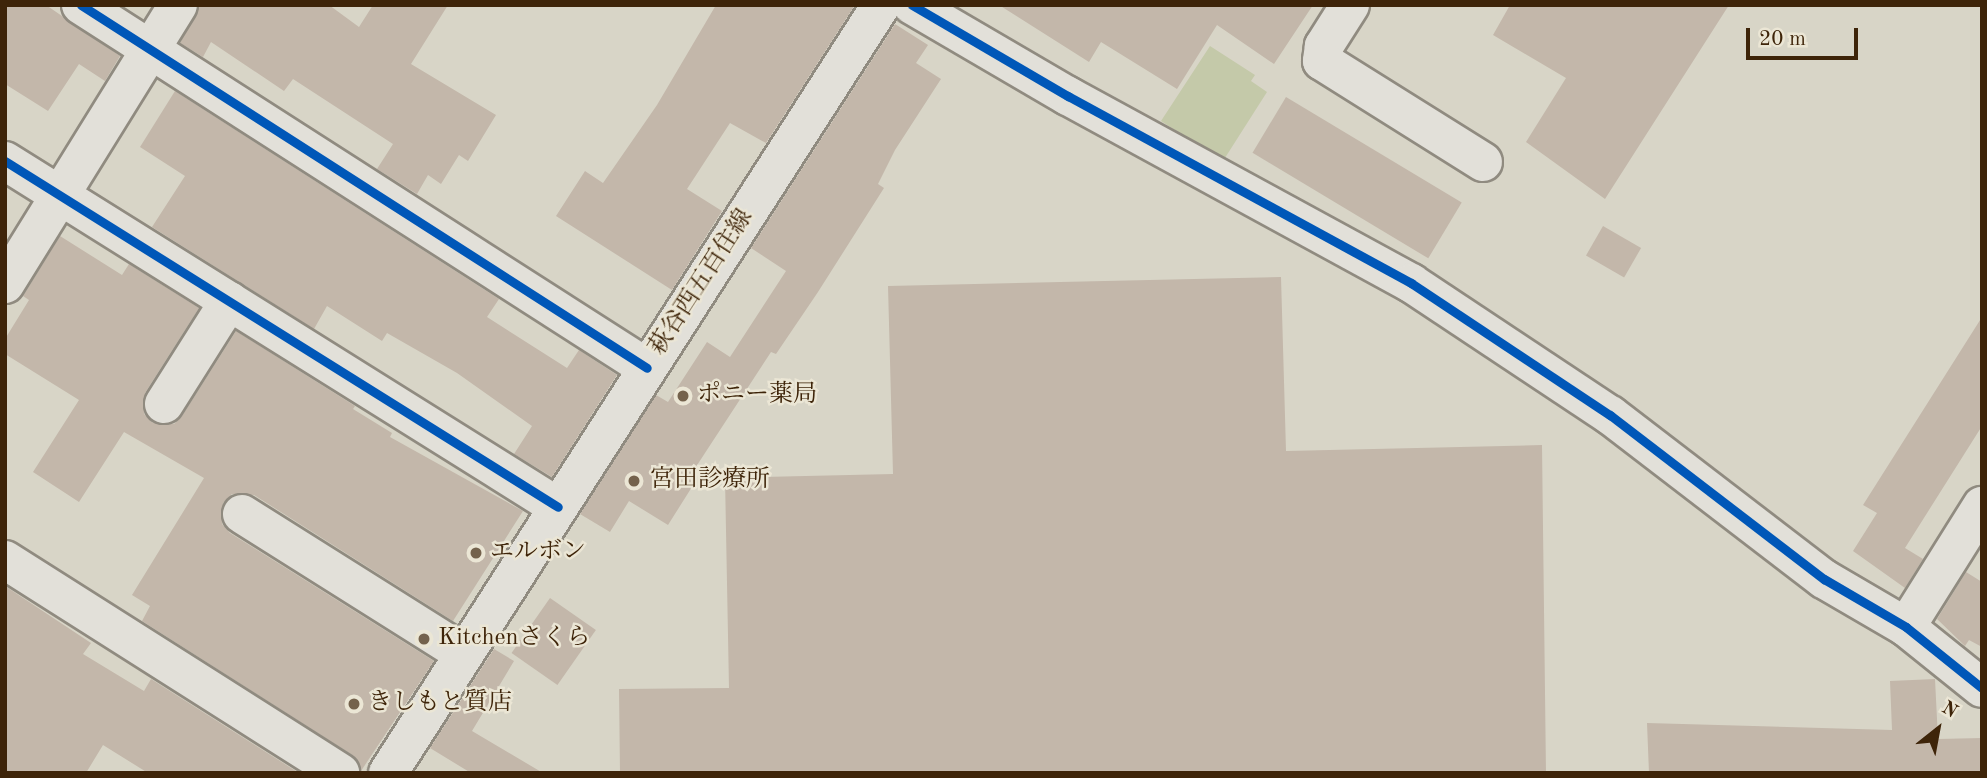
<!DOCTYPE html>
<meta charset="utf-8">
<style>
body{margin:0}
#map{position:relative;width:1987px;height:778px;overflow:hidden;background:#d8d5c7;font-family:"Old Standard TT","Noto Serif JP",serif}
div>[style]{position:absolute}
.green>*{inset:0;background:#c4c9a9}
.building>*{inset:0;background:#c3b7aa;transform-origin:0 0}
.roads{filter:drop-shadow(2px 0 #908b80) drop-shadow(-2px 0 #908b80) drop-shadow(0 2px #908b80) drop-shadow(0 -2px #908b80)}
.minor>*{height:38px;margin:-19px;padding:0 19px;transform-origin:19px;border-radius:19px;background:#e2e0d9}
.secondary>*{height:38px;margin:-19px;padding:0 19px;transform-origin:19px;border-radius:19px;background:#e2e0d9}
.cycleway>*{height:9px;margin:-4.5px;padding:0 4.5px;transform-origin:4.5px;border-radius:4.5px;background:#0057b8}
.dots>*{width:19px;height:19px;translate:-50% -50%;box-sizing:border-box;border:4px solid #ebe6d5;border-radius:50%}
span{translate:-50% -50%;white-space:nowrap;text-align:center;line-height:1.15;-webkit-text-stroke:5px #ebe6d5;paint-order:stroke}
.street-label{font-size:24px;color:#3e2409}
.poi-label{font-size:24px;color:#3e2409}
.left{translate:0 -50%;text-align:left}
.frame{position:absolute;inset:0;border:7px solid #3e2409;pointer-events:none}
.north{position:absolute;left:1903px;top:694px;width:70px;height:70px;-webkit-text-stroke:5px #ebe6d5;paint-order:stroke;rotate:31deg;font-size:19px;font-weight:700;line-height:28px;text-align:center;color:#3e2409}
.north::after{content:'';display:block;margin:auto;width:24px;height:32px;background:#3e2409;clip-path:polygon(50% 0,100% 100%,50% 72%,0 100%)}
.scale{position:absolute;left:1746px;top:28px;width:112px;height:32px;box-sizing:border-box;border:4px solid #3e2409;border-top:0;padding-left:9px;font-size:21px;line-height:24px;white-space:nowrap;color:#3e2409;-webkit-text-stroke:5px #ebe6d5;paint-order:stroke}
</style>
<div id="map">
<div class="green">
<i style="clip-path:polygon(1210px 46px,1255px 75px,1251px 81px,1267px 92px,1223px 161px,1161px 121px)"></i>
</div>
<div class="building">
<i style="clip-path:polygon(5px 5px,46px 5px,120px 56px,105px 81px,79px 64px,48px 111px,5px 84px)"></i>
<i style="clip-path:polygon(200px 5px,329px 5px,359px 27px,373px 5px,448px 5px,411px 64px,496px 115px,468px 161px,459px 155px,441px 184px,428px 175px,417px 194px,377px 169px,393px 144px,293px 79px,284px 91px,211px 42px,203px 57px,180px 43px)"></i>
<i style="clip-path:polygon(716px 5px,855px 5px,766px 143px,730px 123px,687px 189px,722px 211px,672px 290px,556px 216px,585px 171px,603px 183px,657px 105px)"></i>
<i style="clip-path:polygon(999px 5px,1313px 5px,1274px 64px,1217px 25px,1177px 89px,1101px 42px,1089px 62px)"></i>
<i style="clip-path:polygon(1510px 5px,1729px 5px,1605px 199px,1526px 142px,1566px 78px,1493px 35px)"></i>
<i style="clip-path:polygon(895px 24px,928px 45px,916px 63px,941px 79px,895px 150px,878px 184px,884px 188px,818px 292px,776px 354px,771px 352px,688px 479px,697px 479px,668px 525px,629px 501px,610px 532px,580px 514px,656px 395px,668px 402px,707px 342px,730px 357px,786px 271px,751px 248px)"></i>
<i style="clip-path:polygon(175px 91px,499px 299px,487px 317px,567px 368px,579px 350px,617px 375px,552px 477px,514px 454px,532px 426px,457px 373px,387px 333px,382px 341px,327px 306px,314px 329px,152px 227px,185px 176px,140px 147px)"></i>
<i style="left:1286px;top:97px;width:205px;height:65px;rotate:31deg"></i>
<i style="left:1603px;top:226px;width:44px;height:34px;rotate:30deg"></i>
<i style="clip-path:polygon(60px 236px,122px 275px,129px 264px,199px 308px,145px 393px,144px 414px,153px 423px,174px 424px,182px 416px,236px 331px,355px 406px,353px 409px,392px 433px,390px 437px,523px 511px,453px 621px,254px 495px,232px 494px,223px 503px,222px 524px,230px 533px,434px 661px,361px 771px,352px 755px,142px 621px,150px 606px,132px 595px,204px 478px,124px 432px,79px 502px,33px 472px,79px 400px,5px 354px,5px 339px,29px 300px,23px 296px)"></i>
<i style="clip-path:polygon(1281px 277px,1286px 451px,1542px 445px,1546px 773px,620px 773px,619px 689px,729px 688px,725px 478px,893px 474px,888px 286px)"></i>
<i style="clip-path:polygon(1982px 317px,1982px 426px,1905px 548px,1923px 559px,1905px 588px,1853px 551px,1877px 513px,1863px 505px)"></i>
<i style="clip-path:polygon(1966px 572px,1982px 582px,1982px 647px,1969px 640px,1965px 646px,1937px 619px)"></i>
<i style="clip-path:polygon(5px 586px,91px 643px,83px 654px,144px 691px,151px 679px,299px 773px,148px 773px,103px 745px,86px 773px,5px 773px)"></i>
<i style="left:550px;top:598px;width:56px;height:67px;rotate:35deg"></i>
<i style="clip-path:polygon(494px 649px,514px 661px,472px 731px,543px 773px,471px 773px,430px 748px)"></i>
<i style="clip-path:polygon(1935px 679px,1938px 739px,1982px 738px,1982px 773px,1649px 773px,1647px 723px,1892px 730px,1890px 681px)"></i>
</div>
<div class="roads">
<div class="minor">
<i style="left:81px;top:5px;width:672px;rotate:32.67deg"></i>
<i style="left:912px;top:5px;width:181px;rotate:30.3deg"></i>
<i style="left:1068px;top:96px;width:391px;rotate:28.6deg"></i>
<i style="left:1411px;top:283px;width:239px;rotate:33.6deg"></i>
<i style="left:1610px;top:415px;width:270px;rotate:37.5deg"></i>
<i style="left:1824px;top:579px;width:95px;rotate:30.3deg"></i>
<i style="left:1906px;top:627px;width:97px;rotate:38.8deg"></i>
<i style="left:1350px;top:5px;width:49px;rotate:122.4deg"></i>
<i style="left:1324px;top:46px;width:15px;rotate:98deg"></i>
<i style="left:1322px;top:61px;width:190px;rotate:32.1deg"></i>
<i style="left:5px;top:161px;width:652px;rotate:32.03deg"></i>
<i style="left:5px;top:284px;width:328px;rotate:-58.2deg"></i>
<i style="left:164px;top:404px;width:122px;rotate:-57.7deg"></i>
<i style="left:242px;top:514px;width:262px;rotate:32.2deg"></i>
<i style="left:5px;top:560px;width:397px;rotate:32.4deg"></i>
<i style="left:1906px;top:627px;width:143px;rotate:-57.9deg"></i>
</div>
<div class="secondary">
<i style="left:388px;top:773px;width:913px;rotate:-57.3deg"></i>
</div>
</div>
<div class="cycleway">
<i style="left:81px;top:5px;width:672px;rotate:32.67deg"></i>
<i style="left:912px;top:5px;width:181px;rotate:30.3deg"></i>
<i style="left:1068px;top:96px;width:391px;rotate:28.6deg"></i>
<i style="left:1411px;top:283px;width:239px;rotate:33.6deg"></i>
<i style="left:1610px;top:415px;width:270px;rotate:37.5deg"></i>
<i style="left:1824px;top:579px;width:95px;rotate:30.3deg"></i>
<i style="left:1906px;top:627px;width:97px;rotate:38.8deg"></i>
<i style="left:5px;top:161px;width:652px;rotate:32.03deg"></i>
</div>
<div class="dots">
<i style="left:683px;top:396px;background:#74624c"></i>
<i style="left:634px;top:481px;background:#74624c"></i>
<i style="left:476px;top:553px;background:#74624c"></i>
<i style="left:424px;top:639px;background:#74624c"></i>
<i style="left:354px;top:704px;background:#74624c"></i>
</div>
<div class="street-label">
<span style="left:702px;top:283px;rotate:-57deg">萩谷西五百住線</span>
</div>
<div class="poi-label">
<span class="left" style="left:697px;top:396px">ポニー薬局</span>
<span class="left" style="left:650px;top:481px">宮田診療所</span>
<span class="left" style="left:490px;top:553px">エルボン</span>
<span class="left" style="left:438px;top:639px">Kitchenさくら</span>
<span class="left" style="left:368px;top:704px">きしもと質店</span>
</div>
<div class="frame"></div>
<div class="north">N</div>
<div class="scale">20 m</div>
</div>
